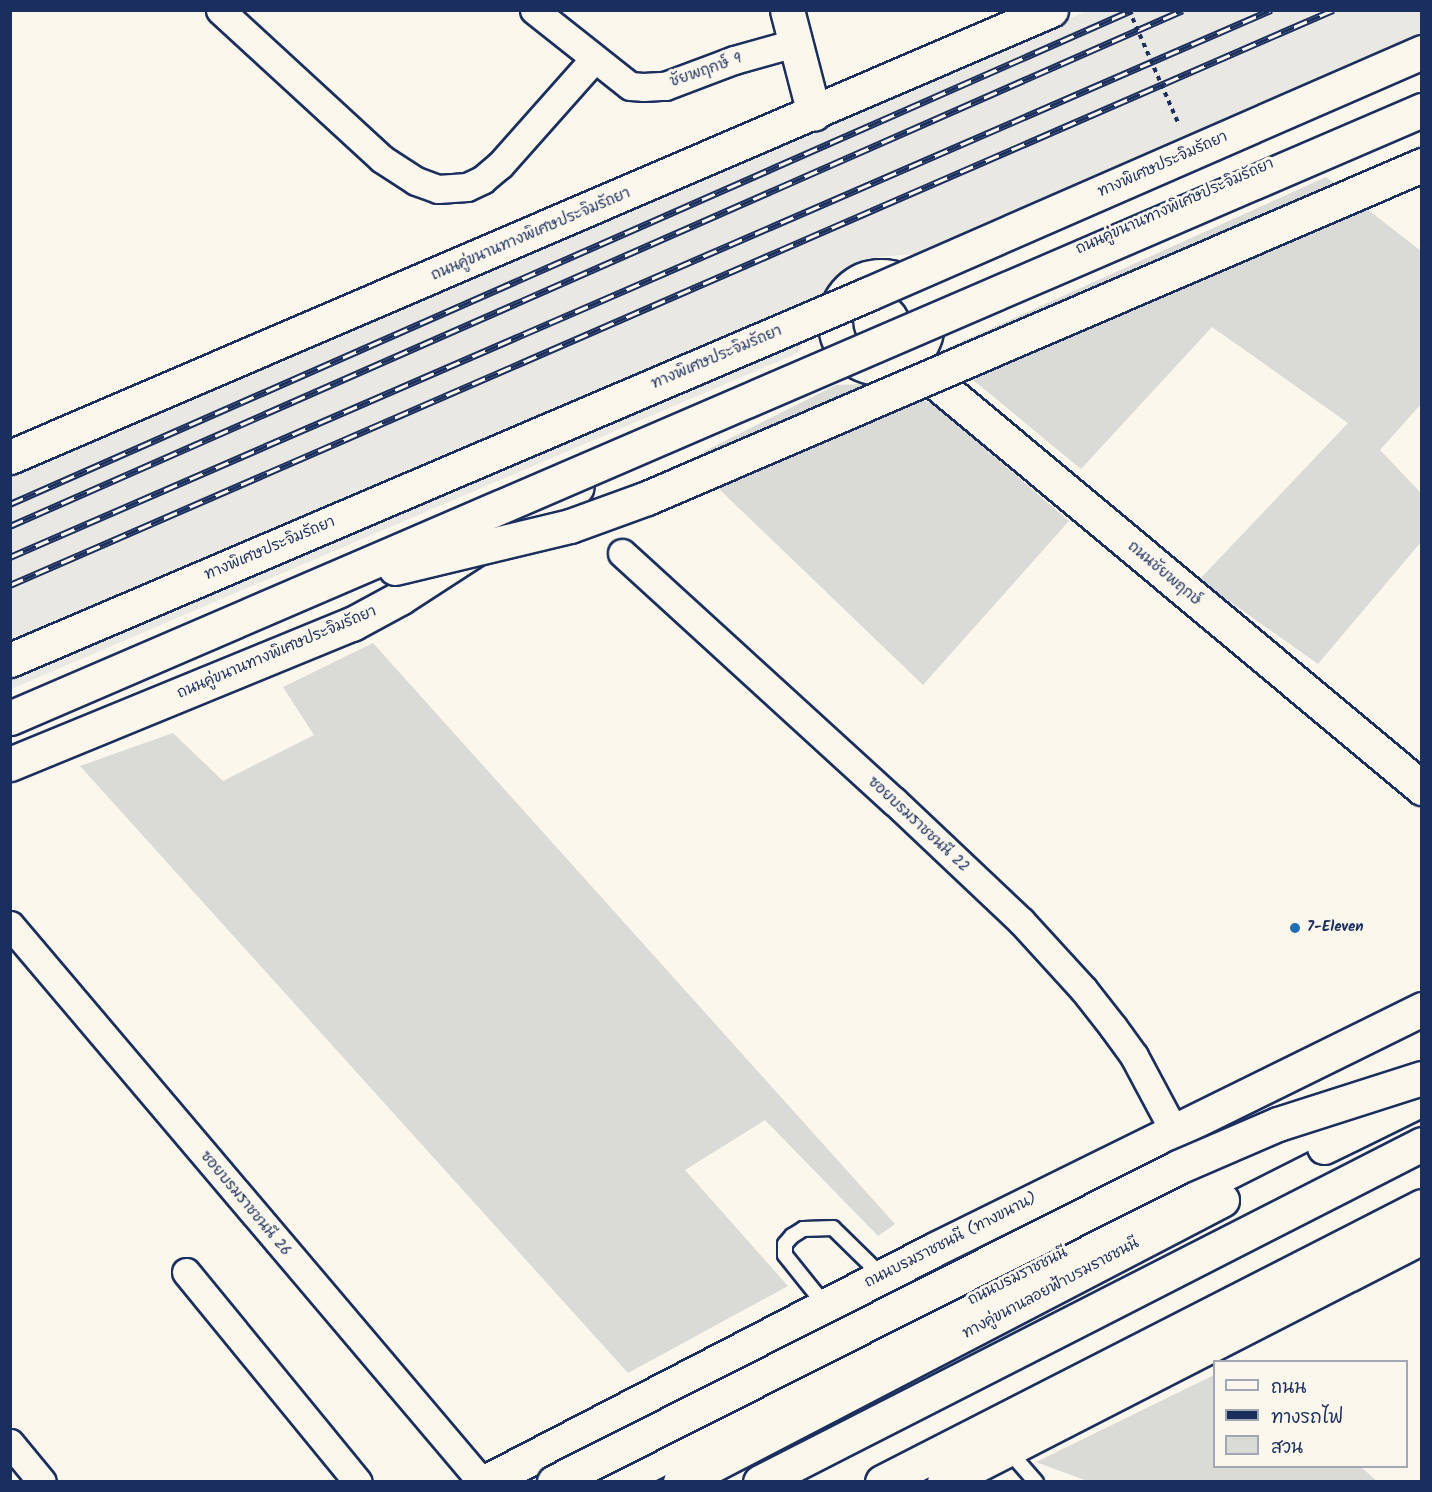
<!DOCTYPE html>
<meta charset="utf-8">
<style>
body{margin:0}
#map{position:relative;width:1432px;height:1492px;overflow:hidden;background:#fbf7ec;font-family:Kalam,"Playpen Sans Thai",sans-serif}
div>[style]{position:absolute}
.built>*{inset:0;background:#eae8e2}
.green>*{inset:0;background:#dadad7}
.roads{filter:drop-shadow(2px 0 #1b2f5e) drop-shadow(-2px 0 #1b2f5e) drop-shadow(0 2px #1b2f5e) drop-shadow(0 -2px #1b2f5e)}
.lane>*{height:14px;margin:-7px;padding:0 7px;transform-origin:7px;border-radius:7px;background:#fbf7ec}
.street>*{height:27px;margin:-13.5px;padding:0 13.5px;transform-origin:13.5px;border-radius:13.5px;background:#fbf7ec}
.secondary>*{height:33px;margin:-16.5px;padding:0 16.5px;transform-origin:16.5px;border-radius:16.5px;background:#fbf7ec}
.secondary>.ring{margin:-16.5px;padding:0;box-sizing:content-box;background:none;border:33px solid #fbf7ec;border-radius:50%}
.primary>*{height:33px;margin:-16.5px;padding:0 16.5px;transform-origin:16.5px;border-radius:16.5px;background:#fbf7ec}
.rail>*{height:7px;margin-top:-3.5px;transform-origin:0;background:repeating-linear-gradient(90deg,#fbf7ec 0 14px,#1b2f5e 0 28px);box-sizing:border-box;border-block:2px solid #1b2f5e}
.path-bridge>*{height:4px;margin-top:-2px;transform-origin:0;background:repeating-linear-gradient(90deg,#1b2f5e 0 4.5px,transparent 0 9px)}
.bridges{filter:drop-shadow(2px 0 #1b2f5e) drop-shadow(-2px 0 #1b2f5e) drop-shadow(0 2px #1b2f5e) drop-shadow(0 -2px #1b2f5e)}
.primary-bridge>*{height:33px;margin:-16.5px;padding:0 16.5px;transform-origin:16.5px;border-radius:16.5px;background:#fbf7ec}
.highway-bridge>*{height:33px;margin:-16.5px;padding:0 16.5px;transform-origin:16.5px;border-radius:16.5px;background:#fbf7ec}
.dots>*{width:16px;height:16px;translate:-50% -50%;box-sizing:border-box;border:3px solid #fbf7ec;border-radius:50%}
span{translate:-50% -50%;white-space:nowrap;text-align:center;line-height:1.15;-webkit-text-stroke:6px #fbf7ec;paint-order:stroke}
.street-label{font-size:15px;color:#1b2f5e}
.poi-label{font-size:15px;color:#1b2f5e;font-weight:700}
.left{translate:0 -50%;text-align:left}
.frame{position:absolute;inset:0;border:12px solid #1b2f5e;pointer-events:none}
.legend{position:absolute;left:1213px;top:1360px;width:195px;height:108px;box-sizing:border-box;background:#fbf7ec;border:2px solid #a1a7b3;margin:0;padding:8px 10px;list-style:none;font-size:18px;color:#1b2f5e}
.legend li{display:flex;align-items:center;gap:12px;height:30px}
.legend b{width:30px;border:2px solid #a1a7b3}
</style>
<div id="map">
<div class="built">
<i style="clip-path:polygon(1087px 11px,1421px 11px,1421px 65px,952px 268px,916px 254px,878px 257px,813px 298px,800px 352px,11px 689px,11px 469px)"></i>
</div>
<div class="green">
<i style="clip-path:polygon(1326px 177px,1421px 251px,1421px 404px,1380px 450px,1421px 493px,1421px 542px,1318px 664px,1199px 580px,1348px 423px,1212px 327px,1081px 469px,939px 352px)"></i>
<i style="clip-path:polygon(863px 384px,932px 403px,1069px 521px,923px 685px,720px 490px,703px 452px,836px 385px)"></i>
<i style="clip-path:polygon(373px 643px,895px 1224px,878px 1236px,765px 1120px,685px 1170px,788px 1286px,628px 1373px,80px 766px,173px 733px,223px 781px,314px 735px,283px 687px)"></i>
<i style="clip-path:polygon(1214px 1375px,1214px 1466px,1361px 1467px,1377px 1481px,1090px 1482px,1036px 1462px)"></i>
</div>
<div class="roads">
<div class="lane">
<i style="left:825px;top:1305px;width:64px;rotate:-128.7deg"></i>
<i style="left:785px;top:1255px;width:11px;rotate:-90deg"></i>
<i style="left:785px;top:1244px;width:11px;rotate:-49deg"></i>
<i style="left:792px;top:1236px;width:13px;rotate:-32deg"></i>
<i style="left:803px;top:1229px;width:30px;rotate:-2deg"></i>
<i style="left:833px;top:1228px;width:69px;rotate:44.4deg"></i>
<i style="left:1007px;top:1449px;width:44px;rotate:48.7deg"></i>
</div>
<div class="street">
<i style="left:220px;top:10px;width:220px;rotate:42.6deg"></i>
<i style="left:382px;top:159px;width:40px;rotate:32.9deg"></i>
<i style="left:416px;top:181px;width:23px;rotate:20deg"></i>
<i style="left:438px;top:189px;width:29px;rotate:-4deg"></i>
<i style="left:467px;top:187px;width:17px;rotate:-25deg"></i>
<i style="left:482px;top:180px;width:23px;rotate:-40deg"></i>
<i style="left:500px;top:165px;width:142px;rotate:-48.4deg"></i>
<i style="left:534px;top:10px;width:122px;rotate:38.4deg"></i>
<i style="left:630px;top:86px;width:13px;rotate:4deg"></i>
<i style="left:643px;top:87px;width:22px;rotate:-3deg"></i>
<i style="left:665px;top:86px;width:74px;rotate:-20.6deg"></i>
<i style="left:734px;top:60px;width:63px;rotate:-15.6deg"></i>
<i style="left:622px;top:553px;width:368px;rotate:42.4deg"></i>
<i style="left:894px;top:801px;width:175px;rotate:43.4deg"></i>
<i style="left:1021px;top:921px;width:93px;rotate:47.6deg"></i>
<i style="left:1084px;top:990px;width:47px;rotate:51.9deg"></i>
<i style="left:1113px;top:1027px;width:36px;rotate:54deg"></i>
<i style="left:1134px;top:1056px;width:85px;rotate:61.9deg"></i>
<i style="left:10px;top:925px;width:730px;rotate:49.72deg"></i>
<i style="left:186px;top:1272px;width:271px;rotate:50.7deg"></i>
<i style="left:10px;top:1443px;width:50px;rotate:50.6deg"></i>
</div>
<div class="secondary">
<i style="left:787px;top:10px;width:107px;rotate:75.4deg"></i>
<i class="ring" style="left:835px;top:276px;width:59px;height:59px"></i>
<i style="left:920px;top:297px;width:549px;rotate:-23.86deg"></i>
<i style="left:908px;top:359px;width:670px;rotate:39.85deg"></i>
<i style="left:10px;top:457px;width:1133px;rotate:-23.24deg"></i>
<i style="left:10px;top:764px;width:370px;rotate:-22.3deg"></i>
<i style="left:352px;top:624px;width:55px;rotate:-28.4deg"></i>
<i style="left:400px;top:598px;width:171px;rotate:-33deg"></i>
<i style="left:543px;top:505px;width:38px;rotate:-28deg"></i>
<i style="left:485px;top:1482px;width:507px;rotate:-27.37deg"></i>
<i style="left:935px;top:1249px;width:543px;rotate:-26.23deg"></i>
<i style="left:944px;top:1482px;width:537px;rotate:-27.14deg"></i>
</div>
<div class="primary">
<i style="left:1324px;top:1147px;width:109px;rotate:-26.1deg"></i>
<i style="left:614px;top:1482px;width:821px;rotate:-26.78deg"></i>
<i style="left:680px;top:1482px;width:611px;rotate:-27.49deg"></i>
<i style="left:760px;top:1482px;width:743px;rotate:-27.05deg"></i>
<i style="left:882px;top:1482px;width:606px;rotate:-27.07deg"></i>
</div>
</div>
<div class="rail">
<i style="left:10px;top:504px;width:1226px;rotate:-23.76deg"></i>
<i style="left:10px;top:526px;width:1281px;rotate:-23.74deg"></i>
<i style="left:10px;top:557px;width:1375px;rotate:-23.45deg"></i>
<i style="left:10px;top:585px;width:1443px;rotate:-23.49deg"></i>
</div>
<div class="path-bridge">
<i style="left:1129px;top:10px;width:125px;rotate:66.5deg"></i>
</div>
<div class="bridges">
<div class="primary-bridge">
<i style="left:554px;top:1482px;width:699px;rotate:-26.78deg"></i>
<i style="left:1178px;top:1167px;width:109px;rotate:-23.3deg"></i>
<i style="left:1278px;top:1124px;width:151px;rotate:-17.7deg"></i>
</div>
<div class="highway-bridge">
<i style="left:395px;top:568px;width:180px;rotate:-13.5deg"></i>
<i style="left:570px;top:526px;width:82px;rotate:-20deg"></i>
<i style="left:647px;top:498px;width:844px;rotate:-23.25deg"></i>
<i style="left:10px;top:660px;width:933px;rotate:-23.1deg"></i>
<i style="left:868px;top:294px;width:605px;rotate:-23.6deg"></i>
<i style="left:10px;top:718px;width:1537px;rotate:-23.3deg"></i>
</div>
</div>
<div class="dots">
<i style="left:1295px;top:928px;background:#1f6fb2"></i>
</div>
<div class="street-label">
<span style="left:706px;top:71px;rotate:-19deg">ชัยพฤกษ์ 9</span>
<span style="left:1163px;top:165px;rotate:-24deg">ทางพิเศษประจิมรัถยา</span>
<span style="left:1175px;top:207px;rotate:-24deg">ถนนคู่ขนานทางพิเศษประจิมรัถยา</span>
<span style="left:531px;top:235px;rotate:-23deg">ถนนคู่ขนานทางพิเศษประจิมรัถยา</span>
<span style="left:717px;top:358px;rotate:-23deg">ทางพิเศษประจิมรัถยา</span>
<span style="left:270px;top:549px;rotate:-23deg">ทางพิเศษประจิมรัถยา</span>
<span style="left:1164px;top:574px;rotate:40deg">ถนนชัยพฤกษ์</span>
<span style="left:277px;top:653px;rotate:-23deg">ถนนคู่ขนานทางพิเศษประจิมรัถยา</span>
<span style="left:918px;top:825px;rotate:43deg">ซอยบรมราชชนนี 22</span>
<span style="left:245px;top:1204px;rotate:50deg">ซอยบรมราชชนนี 26</span>
<span style="left:951px;top:1241px;rotate:-27deg">ถนนบรมราชชนนี (ทางขนาน)</span>
<span style="left:1018px;top:1277px;rotate:-27deg">ถนนบรมราชชนนี</span>
<span style="left:1051px;top:1289px;rotate:-28deg">ทางคู่ขนานลอยฟ้าบรมราชชนนี</span>
</div>
<div class="poi-label">
<span class="left" style="left:1307px;top:928px">7-Eleven</span>
</div>
<div class="frame"></div>
<ul class="legend">
<li><b style="height:8px;background:#fbf7ec"></b>ถนน</li>
<li><b style="height:8px;background:#1b2f5e"></b>ทางรถไฟ</li>
<li><b style="height:16px;background:#dadad7"></b>สวน</li>
</ul>
</div>
